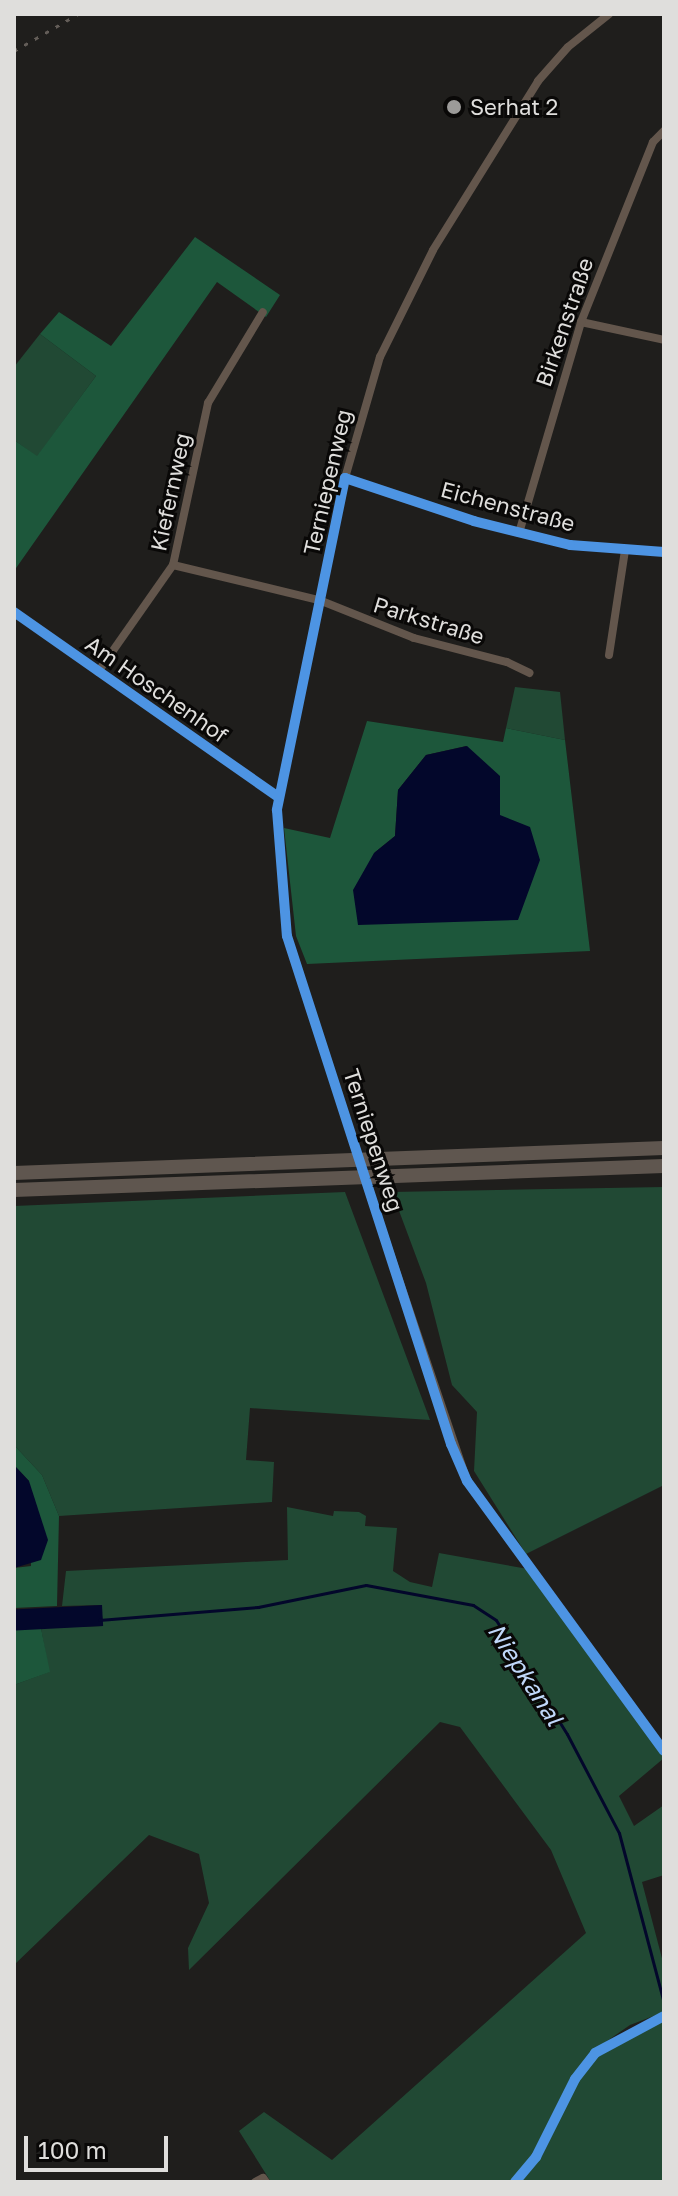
<!DOCTYPE html>
<meta charset="utf-8">
<style>
body{margin:0}
#map{position:relative;width:678px;height:2196px;overflow:hidden;background:#1f1e1c;font-family:"Golos Text",sans-serif}
div>[style]{position:absolute}
.green>*{inset:0;background:#214934}
.forest>*{inset:0;background:#1d573b}
.water>*{inset:0;background:#03072b;transform-origin:0 0}
.stream>*{height:3px;margin:-1.5px;padding:0 1.5px;transform-origin:1.5px;border-radius:1.5px;background:#03072b}
.street>*{height:8px;margin:-4px;padding:0 4px;transform-origin:4px;border-radius:4px;background:#63564c}
.highway>*{height:14px;margin:-7px;padding:0 7px;transform-origin:7px;border-radius:7px;background:#5f564f}
.rail>*{height:3px;margin-top:-1.5px;transform-origin:0;background:repeating-linear-gradient(90deg,#635d58 0 4px,transparent 0 12px)}
.street-bridge>*{height:8px;margin:-4px;padding:0 4px;transform-origin:4px;border-radius:4px;background:#63564c}
.cycleway>*{height:10px;margin:-5px;padding:0 5px;transform-origin:5px;border-radius:5px;background:#4d94e3}
.dots>*{width:22px;height:22px;translate:-50% -50%;box-sizing:border-box;border:4px solid #090807;border-radius:50%}
span{translate:-50% -50%;white-space:nowrap;text-align:center;line-height:1.15;-webkit-text-stroke:6px #090807;paint-order:stroke}
.poi-label{font-size:22px;color:#dfdedc}
.left{translate:0 -50%;text-align:left}
.street-label{font-size:22px;color:#dfdedc}
.water-label{font-size:24px;color:#c0d8fa;font-style:italic}
.frame{position:absolute;inset:0;border:16px solid #dfdedc;pointer-events:none}
.scale{position:absolute;left:24px;top:2136px;width:144px;height:36px;box-sizing:border-box;border:4px solid #dfdedc;border-top:0;padding-left:10px;font-size:24px;line-height:28px;white-space:nowrap;color:#dfdedc;-webkit-text-stroke:6px #090807;paint-order:stroke}
</style>
<div id="map">
<div class="green">
<i style="clip-path:polygon(40px 334px,96px 376px,37px 457px,14px 440px,14px 367px)"></i>
<i style="clip-path:polygon(515px 687px,560px 692px,565px 740px,506px 728px)"></i>
<i style="clip-path:polygon(664px 1187px,664px 1485px,526px 1554px,474px 1471px,477px 1412px,452px 1385px,426px 1283px,392px 1192px)"></i>
<i style="clip-path:polygon(345px 1192px,430px 1420px,250px 1408px,246px 1460px,274px 1462px,272px 1502px,59px 1516px,42px 1475px,14px 1445px,14px 1206px)"></i>
<i style="clip-path:polygon(287px 1507px,333px 1516px,334px 1511px,359px 1512px,366px 1516px,365px 1526px,397px 1528px,393px 1571px,410px 1582px,432px 1587px,439px 1553px,528px 1569px,664px 1758px,619px 1796px,634px 1826px,664px 1805px,664px 1875px,642px 1882px,664px 1966px,664px 2012px,630px 2025px,594px 2050px,525px 2166px,510px 2182px,271px 2182px,239px 2131px,264px 2112px,332px 2160px,586px 1933px,551px 1850px,460px 1727px,440px 1722px,189px 1970px,188px 1948px,209px 1903px,199px 1854px,149px 1835px,14px 1965px,14px 1685px,49px 1672px,41px 1628px,103px 1626px,101px 1605px,62px 1606px,66px 1571px,288px 1560px)"></i>
<i style="clip-path:polygon(664px 2021px,664px 2182px,521px 2182px,542px 2156px,578px 2081px,598px 2056px,627px 2035px)"></i>
</div>
<div class="forest">
<i style="clip-path:polygon(195px 237px,280px 295px,266px 317px,217px 282px,14px 571px,14px 440px,37px 456px,96px 376px,40px 334px,59px 312px,111px 346px)"></i>
<i style="clip-path:polygon(evenodd,367px 721px,503px 742px,506px 728px,565px 740px,590px 951px,307px 964px,296px 936px,284px 828px,330px 838px,367px 721px,466px 746px,500px 816px,374px 853px,395px 836px,398px 790px,426px 755px,466px 746px)"></i>
<i style="clip-path:polygon(14px 1445px,42px 1475px,59px 1516px,57px 1606px,14px 1608px,14px 1568px,31px 1566px,29px 1481px,14px 1465px)"></i>
<i style="clip-path:polygon(41px 1628px,50px 1672px,14px 1685px,14px 1630px)"></i>
</div>
<div class="water">
<i style="clip-path:polygon(467px 746px,500px 776px,500px 815px,530px 827px,540px 860px,518px 920px,358px 925px,353px 890px,374px 853px,395px 836px,398px 790px,426px 755px)"></i>
<i style="clip-path:polygon(14px 1465px,29px 1481px,48px 1540px,41px 1560px,14px 1568px)"></i>
<i style="left:102px;top:1605px;width:21px;height:88px;rotate:87deg"></i>
</div>
<div class="stream">
<i style="left:99px;top:1620px;width:160px;rotate:-4.7deg"></i>
<i style="left:258px;top:1607px;width:110px;rotate:-11.5deg"></i>
<i style="left:366px;top:1585px;width:109px;rotate:10.6deg"></i>
<i style="left:473px;top:1605px;width:27px;rotate:33deg"></i>
<i style="left:496px;top:1620px;width:134px;rotate:58.1deg"></i>
<i style="left:567px;top:1734px;width:112px;rotate:62.3deg"></i>
<i style="left:619px;top:1833px;width:176px;rotate:75.2deg"></i>
</div>
<div class="street">
<i style="left:581px;top:322px;width:85px;rotate:12.2deg"></i>
<i style="left:345px;top:478px;width:136px;rotate:18.4deg"></i>
<i style="left:474px;top:521px;width:99px;rotate:14deg"></i>
<i style="left:570px;top:545px;width:94px;rotate:4.3deg"></i>
<i style="left:519px;top:533px;width:220px;rotate:-73.6deg"></i>
<i style="left:581px;top:322px;width:194px;rotate:-68.2deg"></i>
<i style="left:653px;top:142px;width:16px;rotate:-45deg"></i>
<i style="left:173px;top:565px;width:150px;rotate:13.5deg"></i>
<i style="left:319px;top:600px;width:102px;rotate:21.8deg"></i>
<i style="left:414px;top:638px;width:96px;rotate:14.5deg"></i>
<i style="left:507px;top:662px;width:25px;rotate:26deg"></i>
<i style="left:14px;top:612px;width:322px;rotate:35deg"></i>
<i style="left:609px;top:655px;width:105px;rotate:-81.3deg"></i>
<i style="left:98px;top:672px;width:131px;rotate:-55deg"></i>
<i style="left:173px;top:565px;width:166px;rotate:-77.8deg"></i>
<i style="left:208px;top:403px;width:106px;rotate:-58.9deg"></i>
<i style="left:350px;top:1132px;width:206px;rotate:-107.8deg"></i>
<i style="left:287px;top:936px;width:126px;rotate:-94.5deg"></i>
<i style="left:277px;top:810px;width:339px;rotate:-78.4deg"></i>
<i style="left:345px;top:478px;width:126px;rotate:-73.9deg"></i>
<i style="left:380px;top:357px;width:119px;rotate:-63.6deg"></i>
<i style="left:433px;top:250px;width:199px;rotate:-58.1deg"></i>
<i style="left:538px;top:81px;width:45px;rotate:-48.6deg"></i>
<i style="left:568px;top:47px;width:53px;rotate:-38.8deg"></i>
<i style="left:373px;top:1203px;width:293px;rotate:71.3deg"></i>
<i style="left:467px;top:1481px;width:334px;rotate:53.9deg"></i>
<i style="left:255px;top:2182px;width:9px;rotate:-27deg"></i>
<i style="left:263px;top:2178px;width:5px;rotate:53deg"></i>
<i style="left:515px;top:2182px;width:33px;rotate:-50deg"></i>
<i style="left:536px;top:2157px;width:87px;rotate:-63.4deg"></i>
<i style="left:575px;top:2079px;width:33px;rotate:-52deg"></i>
<i style="left:595px;top:2053px;width:78px;rotate:-28.2deg"></i>
</div>
<div class="highway">
<i style="left:14px;top:1173px;width:650px;rotate:-2.2deg"></i>
<i style="left:14px;top:1190px;width:650px;rotate:-2.11deg"></i>
</div>
<div class="rail">
<i style="left:14px;top:51px;width:74px;rotate:-30deg"></i>
</div>
<div class="street-bridge">
<i style="left:350px;top:1132px;width:75px;rotate:72.1deg"></i>
</div>
<div class="cycleway">
<i style="left:664px;top:552px;width:94px;rotate:-175.7deg"></i>
<i style="left:570px;top:545px;width:99px;rotate:-166deg"></i>
<i style="left:474px;top:521px;width:136px;rotate:-161.6deg"></i>
<i style="left:345px;top:478px;width:339px;rotate:101.6deg"></i>
<i style="left:277px;top:810px;width:126px;rotate:85.5deg"></i>
<i style="left:287px;top:936px;width:534px;rotate:72.11deg"></i>
<i style="left:451px;top:1444px;width:40px;rotate:66.6deg"></i>
<i style="left:467px;top:1481px;width:334px;rotate:53.9deg"></i>
<i style="left:14px;top:612px;width:322px;rotate:35deg"></i>
<i style="left:515px;top:2182px;width:33px;rotate:-50deg"></i>
<i style="left:536px;top:2157px;width:87px;rotate:-63.4deg"></i>
<i style="left:575px;top:2079px;width:33px;rotate:-52deg"></i>
<i style="left:595px;top:2053px;width:78px;rotate:-28.2deg"></i>
</div>
<div class="dots">
<i style="left:454px;top:107px;background:#9c9b99"></i>
</div>
<div class="poi-label">
<span class="left" style="left:470px;top:107px">Serhat 2</span>
</div>
<div class="street-label">
<span style="left:564px;top:322px;rotate:-71deg">Birkenstraße</span>
<span style="left:327px;top:482px;rotate:-77deg">Terniepenweg</span>
<span style="left:170px;top:492px;rotate:-78deg">Kiefernweg</span>
<span style="left:508px;top:506px;rotate:15deg">Eichenstraße</span>
<span style="left:429px;top:620px;rotate:17deg">Parkstraße</span>
<span style="left:157px;top:689px;rotate:35deg">Am Hoschenhof</span>
<span style="left:374px;top:1140px;rotate:72deg">Terniepenweg</span>
</div>
<div class="water-label">
<span style="left:526px;top:1674px;rotate:57deg">Niepkanal</span>
</div>
<div class="frame"></div>
<div class="scale">100 m</div>
</div>
